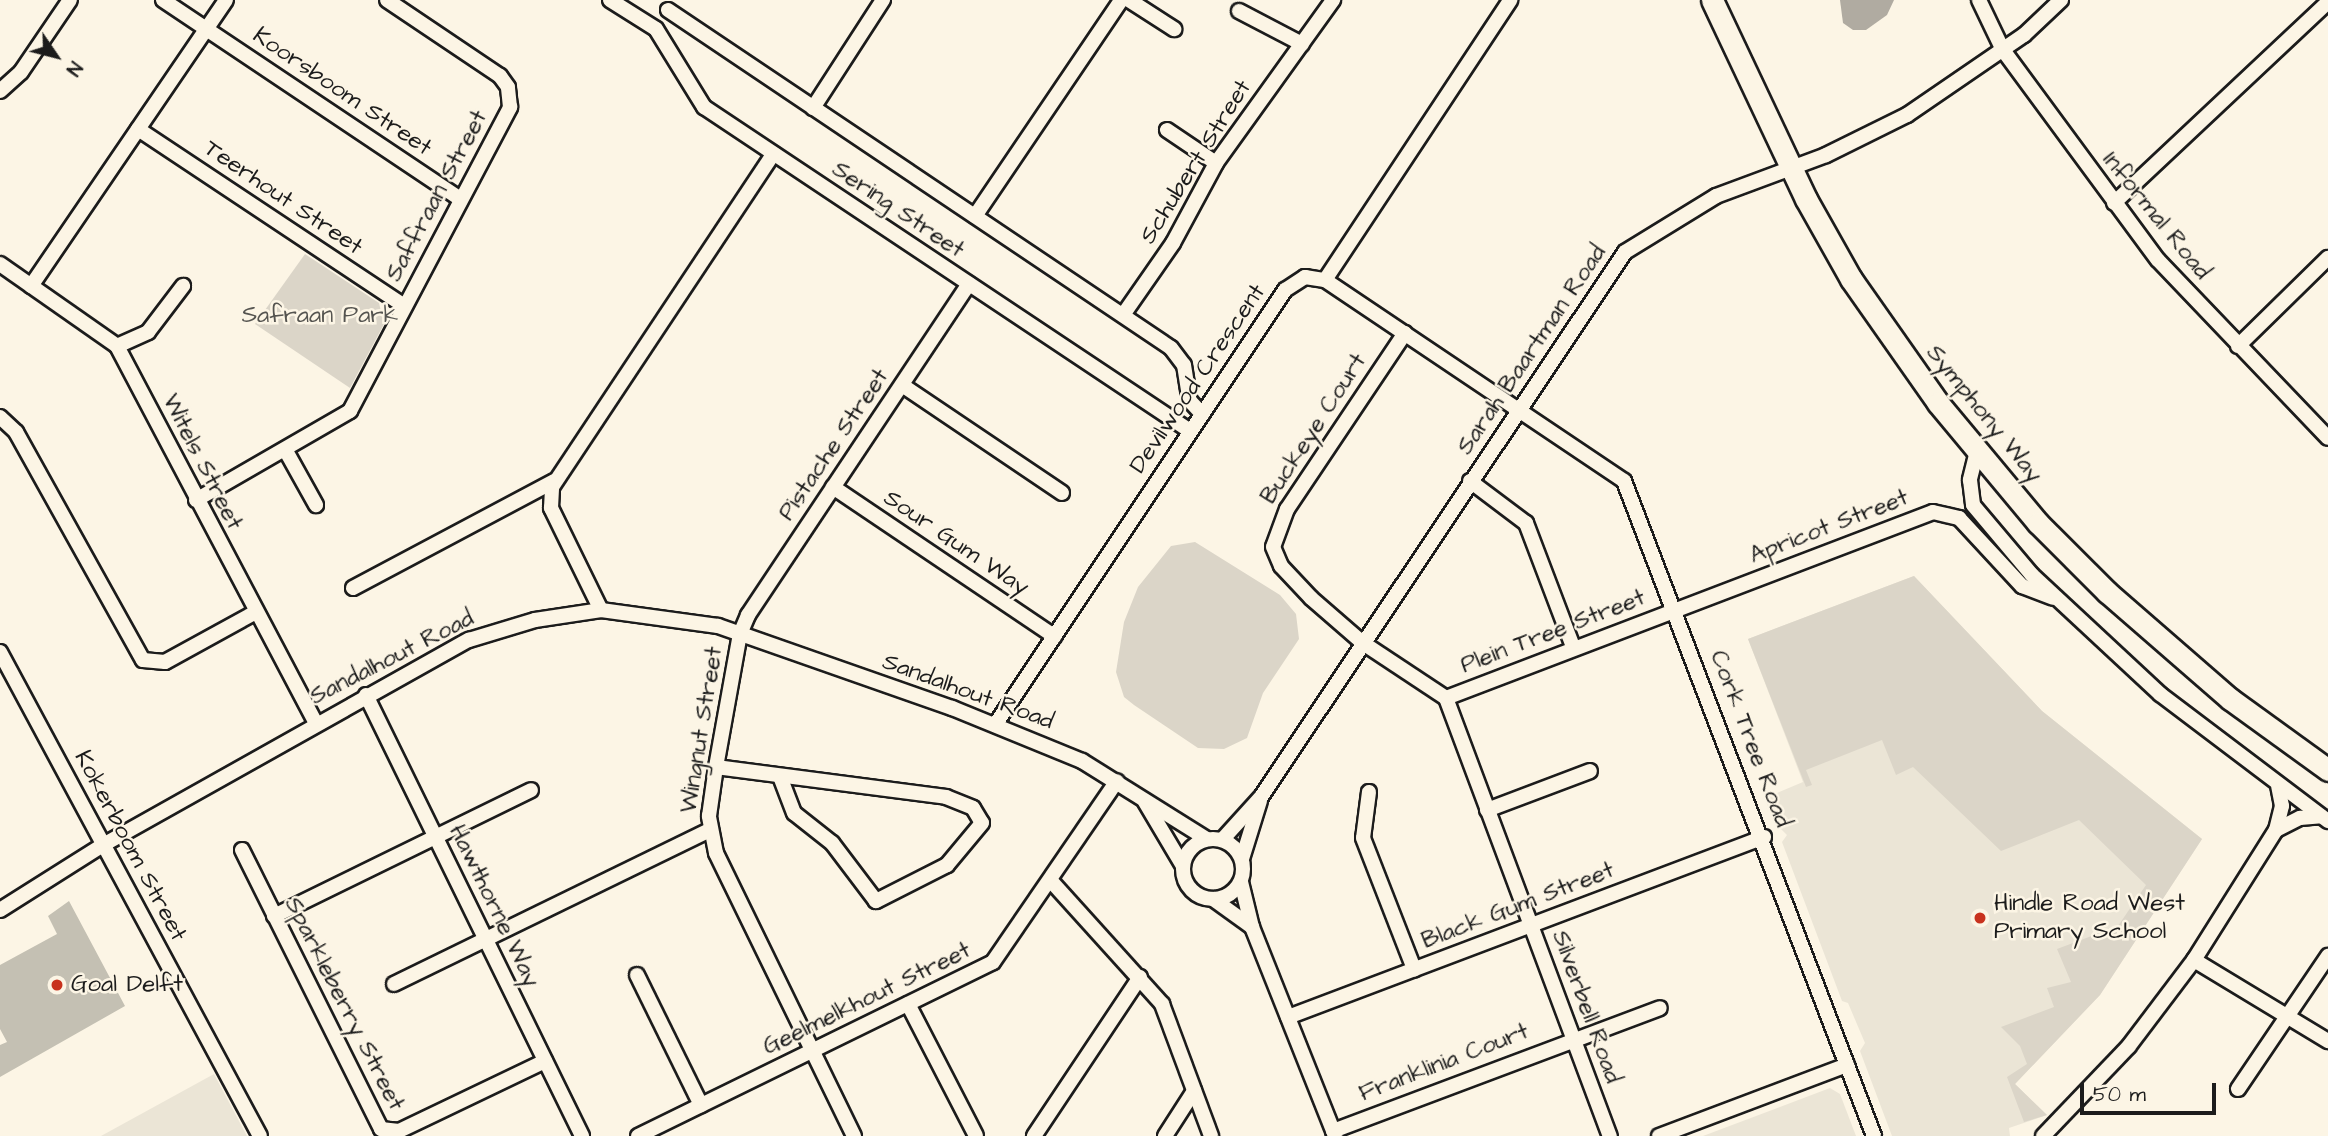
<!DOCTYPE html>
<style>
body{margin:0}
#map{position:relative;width:2328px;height:1136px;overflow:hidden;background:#fcf5e5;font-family:"Architects Daughter",sans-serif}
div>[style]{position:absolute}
.built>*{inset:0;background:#ebe5d6}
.green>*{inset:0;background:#dbd5c8}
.water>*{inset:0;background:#b0aba1}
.building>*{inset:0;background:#c4c0b3}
.roads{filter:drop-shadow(2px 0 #1c1c1c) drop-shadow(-2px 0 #1c1c1c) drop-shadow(0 2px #1c1c1c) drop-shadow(0 -2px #1c1c1c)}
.street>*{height:14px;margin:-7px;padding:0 7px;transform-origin:7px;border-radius:7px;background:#fcf5e5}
.street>.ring{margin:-7px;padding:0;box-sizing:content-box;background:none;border:14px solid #fcf5e5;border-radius:50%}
.secondary>*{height:21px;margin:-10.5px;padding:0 10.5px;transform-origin:10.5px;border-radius:10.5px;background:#fcf5e5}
.dots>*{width:19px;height:19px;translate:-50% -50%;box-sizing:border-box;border:4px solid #fcf5e5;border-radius:50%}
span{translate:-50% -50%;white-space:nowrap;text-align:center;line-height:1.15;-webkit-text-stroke:5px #fcf5e5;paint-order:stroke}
.street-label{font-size:24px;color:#1c1c1c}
.park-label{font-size:24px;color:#555450}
.poi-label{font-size:24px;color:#1c1c1c}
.left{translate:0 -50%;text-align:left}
.north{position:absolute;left:21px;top:21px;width:70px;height:70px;-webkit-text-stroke:5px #fcf5e5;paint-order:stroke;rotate:125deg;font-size:19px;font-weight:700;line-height:28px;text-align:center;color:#1c1c1c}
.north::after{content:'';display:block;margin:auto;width:24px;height:32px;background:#1c1c1c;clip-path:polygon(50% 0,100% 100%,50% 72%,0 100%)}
.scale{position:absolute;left:2080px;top:1083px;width:136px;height:32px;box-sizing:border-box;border:4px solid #1c1c1c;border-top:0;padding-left:9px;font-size:21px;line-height:24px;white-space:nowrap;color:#1c1c1c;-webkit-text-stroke:5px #fcf5e5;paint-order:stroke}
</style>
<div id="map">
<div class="built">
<i style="clip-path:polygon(1914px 576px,2042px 711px,2202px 839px,2100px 995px,2015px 1084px,2047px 1115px,2009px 1128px,2010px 1136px,1892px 1136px,1860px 1051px,1865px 1043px,1848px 1003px,1842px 1001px,1782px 842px,1787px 835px,1773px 821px,1765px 798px,1803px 782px,1748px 639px)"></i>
<i style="clip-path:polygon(214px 1074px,247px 1136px,101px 1136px)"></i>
<i style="clip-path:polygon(1830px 1088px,1840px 1094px,1856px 1136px,1703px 1136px)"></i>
</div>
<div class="green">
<i style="clip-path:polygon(305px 254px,379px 303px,384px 324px,350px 388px,255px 324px)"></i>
<i style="clip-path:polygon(1195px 542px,1280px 595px,1296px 614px,1299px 639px,1263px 693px,1247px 738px,1224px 749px,1198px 748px,1134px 705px,1124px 697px,1116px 672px,1124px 622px,1138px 587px,1171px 546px)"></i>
<i style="clip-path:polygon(1914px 576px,2042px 711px,2202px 839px,2100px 995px,2015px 1084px,2047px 1115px,2024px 1122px,2007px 1077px,2027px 1064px,2020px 1046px,2001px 1027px,2054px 1007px,2047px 988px,2071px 982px,2057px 949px,2118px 926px,2146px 885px,2079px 820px,2001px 851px,1913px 767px,1896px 775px,1882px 740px,1806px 770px,1812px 785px,1806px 787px,1748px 639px)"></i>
</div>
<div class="water">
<i style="clip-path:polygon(1840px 0,1894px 0,1887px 15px,1866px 30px,1853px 30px,1843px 23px)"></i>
</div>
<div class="building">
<i style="clip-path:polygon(69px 901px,125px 1006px,0 1077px,0 1045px,7px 1042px,0 1029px,0 965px,57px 934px,48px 916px)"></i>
</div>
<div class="roads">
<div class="street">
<i style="left:163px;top:0;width:358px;rotate:33.8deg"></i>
<i style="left:610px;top:0;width:54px;rotate:32.2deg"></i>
<i style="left:656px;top:29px;width:92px;rotate:58.4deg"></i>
<i style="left:704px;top:107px;width:584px;rotate:33.69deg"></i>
<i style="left:1129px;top:0;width:54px;rotate:32.8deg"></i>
<i style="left:1979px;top:0;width:55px;rotate:64.4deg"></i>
<i style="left:2003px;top:50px;width:261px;rotate:53.6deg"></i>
<i style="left:2158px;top:260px;width:246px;rotate:46.3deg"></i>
<i style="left:668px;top:10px;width:606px;rotate:33.9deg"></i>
<i style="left:1171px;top:348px;width:21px;rotate:53deg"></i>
<i style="left:1184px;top:365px;width:36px;rotate:81deg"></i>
<i style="left:1190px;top:401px;width:18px;rotate:47deg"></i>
<i style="left:1239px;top:11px;width:71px;rotate:27.6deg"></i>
<i style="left:0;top:91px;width:28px;rotate:-42deg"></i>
<i style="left:21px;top:72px;width:87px;rotate:-55.8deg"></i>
<i style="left:813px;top:108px;width:129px;rotate:-57.1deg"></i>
<i style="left:138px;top:129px;width:320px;rotate:33.6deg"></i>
<i style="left:1167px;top:130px;width:59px;rotate:34deg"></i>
<i style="left:2114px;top:203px;width:294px;rotate:-43.2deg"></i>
<i style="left:975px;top:216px;width:261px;rotate:-55.9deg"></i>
<i style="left:0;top:264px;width:143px;rotate:35deg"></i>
<i style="left:117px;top:346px;width:426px;rotate:62.2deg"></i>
<i style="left:1325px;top:280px;width:336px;rotate:-56.5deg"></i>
<i style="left:31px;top:286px;width:346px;rotate:-55.7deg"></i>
<i style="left:1123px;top:315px;width:88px;rotate:-55.2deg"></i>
<i style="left:1173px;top:243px;width:91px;rotate:-61.7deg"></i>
<i style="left:1216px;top:163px;width:201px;rotate:-54.3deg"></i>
<i style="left:1405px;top:333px;width:212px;rotate:123.8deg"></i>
<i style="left:1287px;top:509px;width:40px;rotate:110.2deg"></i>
<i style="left:1273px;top:547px;width:21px;rotate:67deg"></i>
<i style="left:1281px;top:566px;width:44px;rotate:46.8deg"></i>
<i style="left:1311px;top:598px;width:69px;rotate:40.9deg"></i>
<i style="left:1363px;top:643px;width:100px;rotate:33.5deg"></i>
<i style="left:117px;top:346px;width:34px;rotate:-24deg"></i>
<i style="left:148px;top:332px;width:58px;rotate:-52.7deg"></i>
<i style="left:2238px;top:346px;width:126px;rotate:-44.4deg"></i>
<i style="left:902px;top:385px;width:193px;rotate:34deg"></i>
<i style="left:0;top:417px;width:22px;rotate:43deg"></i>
<i style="left:16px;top:432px;width:261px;rotate:60.9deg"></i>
<i style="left:143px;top:660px;width:22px;rotate:5deg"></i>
<i style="left:165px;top:662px;width:102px;rotate:-28.8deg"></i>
<i style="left:286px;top:451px;width:62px;rotate:60.9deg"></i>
<i style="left:1977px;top:451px;width:30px;rotate:104deg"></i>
<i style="left:1970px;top:480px;width:25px;rotate:83deg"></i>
<i style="left:1973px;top:505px;width:92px;rotate:49.9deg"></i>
<i style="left:2032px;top:575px;width:175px;rotate:42.9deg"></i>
<i style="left:2160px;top:694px;width:211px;rotate:37.1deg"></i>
<i style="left:1470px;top:481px;width:70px;rotate:36.9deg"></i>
<i style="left:1526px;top:523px;width:133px;rotate:69.2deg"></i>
<i style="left:833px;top:487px;width:267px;rotate:34deg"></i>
<i style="left:196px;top:500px;width:178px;rotate:-30deg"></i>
<i style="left:350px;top:411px;width:344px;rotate:-62.2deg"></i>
<i style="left:510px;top:107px;width:20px;rotate:-96deg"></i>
<i style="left:508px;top:87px;width:14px;rotate:-126deg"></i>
<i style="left:500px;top:76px;width:136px;rotate:-146.1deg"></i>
<i style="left:353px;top:588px;width:228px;rotate:-28deg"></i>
<i style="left:601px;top:610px;width:114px;rotate:-116.1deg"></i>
<i style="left:551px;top:508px;width:21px;rotate:-87deg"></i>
<i style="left:552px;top:487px;width:400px;rotate:-56.4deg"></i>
<i style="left:0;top:652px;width:549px;rotate:61.76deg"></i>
<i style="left:366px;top:695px;width:491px;rotate:63.9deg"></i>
<i style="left:1446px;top:698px;width:521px;rotate:-20.9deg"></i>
<i style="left:1933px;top:512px;width:27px;rotate:13deg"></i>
<i style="left:1959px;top:518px;width:93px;rotate:47.2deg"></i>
<i style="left:2022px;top:586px;width:33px;rotate:21deg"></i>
<i style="left:1446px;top:698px;width:468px;rotate:69.5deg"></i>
<i style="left:995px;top:725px;width:523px;rotate:-56.31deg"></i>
<i style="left:1285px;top:290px;width:24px;rotate:-33deg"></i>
<i style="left:1305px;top:277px;width:20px;rotate:9deg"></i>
<i style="left:1325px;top:280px;width:360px;rotate:33.9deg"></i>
<i style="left:1624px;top:481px;width:701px;rotate:69.11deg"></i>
<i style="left:716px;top:767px;width:232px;rotate:7.4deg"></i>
<i style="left:946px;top:797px;width:29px;rotate:22deg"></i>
<i style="left:973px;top:808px;width:17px;rotate:59deg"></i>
<i style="left:982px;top:823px;width:55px;rotate:129.8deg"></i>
<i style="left:947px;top:865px;width:80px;rotate:153.1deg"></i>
<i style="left:876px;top:901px;width:73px;rotate:-127.2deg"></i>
<i style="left:832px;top:843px;width:48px;rotate:-141.7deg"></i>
<i style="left:794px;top:813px;width:39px;rotate:-111deg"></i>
<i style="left:1369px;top:792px;width:46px;rotate:97.4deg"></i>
<i style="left:1363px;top:838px;width:141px;rotate:68.7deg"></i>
<i style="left:1145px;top:802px;width:74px;rotate:59.3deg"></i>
<i style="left:1487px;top:810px;width:110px;rotate:-20.7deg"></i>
<i style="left:2276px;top:830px;width:27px;rotate:-27deg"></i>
<i style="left:2300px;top:818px;width:21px;rotate:-5deg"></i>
<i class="ring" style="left:1183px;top:839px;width:46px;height:46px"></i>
<i style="left:1222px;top:840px;width:58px;rotate:-47.8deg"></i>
<i style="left:1261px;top:797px;width:655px;rotate:-56.26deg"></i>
<i style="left:1625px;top:252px;width:107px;rotate:-31.6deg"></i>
<i style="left:1716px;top:196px;width:117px;rotate:-20.4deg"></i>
<i style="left:1826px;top:155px;width:90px;rotate:-26.3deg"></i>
<i style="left:1907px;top:115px;width:142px;rotate:-34.4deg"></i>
<i style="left:2024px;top:35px;width:51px;rotate:-43.4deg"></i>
<i style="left:242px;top:850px;width:312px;rotate:63.5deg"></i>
<i style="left:381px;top:1129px;width:18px;rotate:6deg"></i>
<i style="left:399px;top:1131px;width:162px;rotate:-25.6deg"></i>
<i style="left:1242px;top:859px;width:61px;rotate:-72.8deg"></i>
<i style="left:1051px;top:881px;width:166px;rotate:47.9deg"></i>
<i style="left:1162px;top:1004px;width:141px;rotate:69.6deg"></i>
<i style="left:1241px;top:882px;width:46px;rotate:76.3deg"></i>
<i style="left:1252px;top:927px;width:225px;rotate:68.3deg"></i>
<i style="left:1213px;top:899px;width:48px;rotate:35.7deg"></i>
<i style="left:0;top:910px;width:122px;rotate:-32.3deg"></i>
<i style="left:103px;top:845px;width:420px;rotate:-29.3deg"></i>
<i style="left:469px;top:640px;width:69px;rotate:-16.9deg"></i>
<i style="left:535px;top:620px;width:67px;rotate:-8.6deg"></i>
<i style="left:601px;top:610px;width:118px;rotate:7.8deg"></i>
<i style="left:718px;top:626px;width:248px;rotate:19.3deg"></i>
<i style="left:952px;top:708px;width:140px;rotate:22.2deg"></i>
<i style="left:1082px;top:761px;width:147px;rotate:32deg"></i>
<i style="left:274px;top:916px;width:286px;rotate:-26.1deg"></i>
<i style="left:2194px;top:960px;width:157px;rotate:31.2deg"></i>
<i style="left:637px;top:975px;width:145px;rotate:63.8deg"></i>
<i style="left:394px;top:984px;width:352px;rotate:-26deg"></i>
<i style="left:908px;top:1004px;width:148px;rotate:62.7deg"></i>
<i style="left:1288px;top:1017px;width:509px;rotate:-20.71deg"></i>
<i style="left:2238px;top:1089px;width:161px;rotate:-55.9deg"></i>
<i style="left:1333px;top:1131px;width:349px;rotate:-20.6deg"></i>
<i style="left:638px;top:1136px;width:395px;rotate:-26.1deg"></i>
<i style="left:993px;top:962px;width:219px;rotate:-55.6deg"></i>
<i style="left:854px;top:1136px;width:315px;rotate:-116deg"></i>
<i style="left:716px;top:853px;width:38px;rotate:-101deg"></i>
<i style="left:709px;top:816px;width:49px;rotate:-81.9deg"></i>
<i style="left:716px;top:767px;width:135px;rotate:-79.8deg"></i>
<i style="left:740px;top:634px;width:21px;rotate:-67deg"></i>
<i style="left:748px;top:615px;width:398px;rotate:-56.3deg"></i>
<i style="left:1034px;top:1136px;width:191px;rotate:-56.3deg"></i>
<i style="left:1165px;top:1136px;width:54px;rotate:-57.2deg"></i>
<i style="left:1659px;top:1136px;width:201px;rotate:-20.7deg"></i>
<i style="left:2043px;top:1136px;width:124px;rotate:-46.3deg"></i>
<i style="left:2129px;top:1046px;width:108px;rotate:-52.9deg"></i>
<i style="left:2194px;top:960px;width:154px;rotate:-57.8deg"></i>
<i style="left:2276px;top:830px;width:25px;rotate:-76deg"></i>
<i style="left:2282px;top:806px;width:20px;rotate:-101deg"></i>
</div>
<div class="secondary">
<i style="left:1712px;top:0;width:220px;rotate:64.7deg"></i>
<i style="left:1806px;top:199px;width:92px;rotate:60.6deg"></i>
<i style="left:1851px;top:279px;width:151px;rotate:54.9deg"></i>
<i style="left:1938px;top:403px;width:156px;rotate:50.2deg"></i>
<i style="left:2038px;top:523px;width:98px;rotate:45deg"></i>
<i style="left:2107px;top:592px;width:163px;rotate:41deg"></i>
<i style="left:2230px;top:699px;width:121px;rotate:35.9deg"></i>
</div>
</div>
<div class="dots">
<i style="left:1980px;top:918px;background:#c8321e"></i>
<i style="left:57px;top:985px;background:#c8321e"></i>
</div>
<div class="street-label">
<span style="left:342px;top:92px;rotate:34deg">Koorsboom Street</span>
<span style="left:1196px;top:162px;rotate:-58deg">Schubert Street</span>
<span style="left:437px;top:196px;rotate:-62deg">Saffraan Street</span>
<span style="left:283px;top:198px;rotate:34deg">Teerhout Street</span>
<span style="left:898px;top:210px;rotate:34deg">Sering Street</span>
<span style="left:2156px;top:216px;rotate:51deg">Informal Road</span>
<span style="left:1532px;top:350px;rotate:-56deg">Sarah Baartman Road</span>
<span style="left:1198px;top:379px;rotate:-56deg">Devilwood Crescent</span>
<span style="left:1984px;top:414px;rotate:51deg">Symphony Way</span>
<span style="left:1314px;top:429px;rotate:-57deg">Buckeye Court</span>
<span style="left:834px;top:445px;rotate:-56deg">Pistache Street</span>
<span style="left:202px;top:462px;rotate:63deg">Witels Street</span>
<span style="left:1829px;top:527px;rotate:-21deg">Apricot Street</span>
<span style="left:956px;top:543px;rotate:34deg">Sour Gum Way</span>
<span style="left:1553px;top:632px;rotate:-21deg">Plein Tree Street</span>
<span style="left:392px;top:658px;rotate:-27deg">Sandalhout Road</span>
<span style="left:968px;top:692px;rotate:20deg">Sandalhout Road</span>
<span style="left:702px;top:730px;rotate:-81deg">Wingnut Street</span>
<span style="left:1750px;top:739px;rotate:69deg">Cork Tree Road</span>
<span style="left:130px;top:846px;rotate:62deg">Kokerboom Street</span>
<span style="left:494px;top:906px;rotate:64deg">Hawthorne Way</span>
<span style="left:1518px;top:906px;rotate:-21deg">Black Gum Street</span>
<span style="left:867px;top:999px;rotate:-26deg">Geelmelkhout Street</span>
<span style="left:344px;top:1004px;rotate:63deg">Sparkleberry Street</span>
<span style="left:1586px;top:1007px;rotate:70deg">Silverbell Road</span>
<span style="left:1444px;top:1063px;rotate:-21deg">Franklinia Court</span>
</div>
<div class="park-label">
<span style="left:320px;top:316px">Safraan Park</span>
</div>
<div class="poi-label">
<span class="left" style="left:1994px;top:918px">Hindle Road West<br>Primary School</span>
<span class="left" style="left:71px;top:985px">Goal Delft</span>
</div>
<div class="north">N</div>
<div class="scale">50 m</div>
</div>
